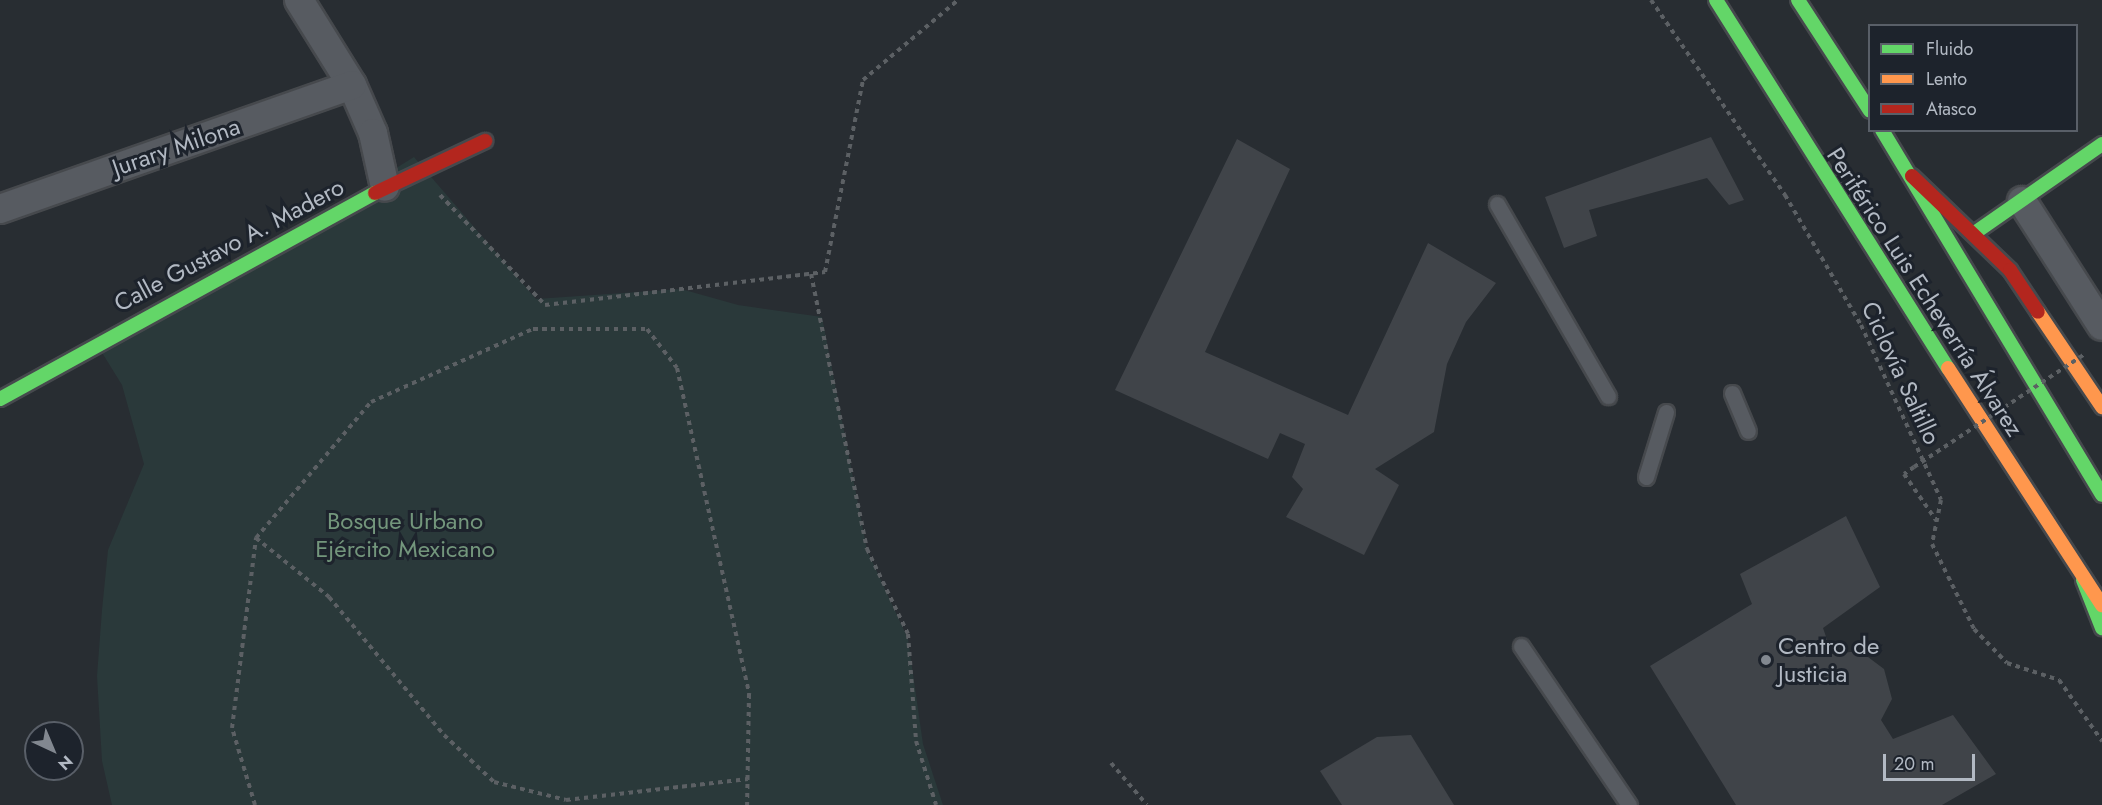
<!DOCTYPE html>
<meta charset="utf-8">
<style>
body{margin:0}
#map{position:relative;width:2102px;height:805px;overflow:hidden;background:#282d32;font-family:Jost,sans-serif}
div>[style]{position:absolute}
.green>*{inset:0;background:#2a393a}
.building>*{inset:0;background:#404449}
.path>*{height:4px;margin-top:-2px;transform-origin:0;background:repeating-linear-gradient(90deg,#5c6064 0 4.5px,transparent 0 9px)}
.roads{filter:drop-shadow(2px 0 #46494d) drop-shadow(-2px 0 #46494d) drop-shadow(0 2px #46494d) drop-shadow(0 -2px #46494d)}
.lane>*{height:15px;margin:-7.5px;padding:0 7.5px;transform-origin:7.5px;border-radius:7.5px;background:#575b61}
.street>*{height:28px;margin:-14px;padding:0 14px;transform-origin:14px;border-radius:14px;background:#575b61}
.fast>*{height:14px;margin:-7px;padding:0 7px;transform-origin:7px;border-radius:7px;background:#63d668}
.slow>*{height:14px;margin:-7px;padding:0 7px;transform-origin:7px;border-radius:7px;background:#ff974d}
.jam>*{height:14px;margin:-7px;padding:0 7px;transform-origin:7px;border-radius:7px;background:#b3261e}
.path-bridge>*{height:4px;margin-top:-2px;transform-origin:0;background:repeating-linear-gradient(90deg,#5c6064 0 4.5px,transparent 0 9px)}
.dots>*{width:16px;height:16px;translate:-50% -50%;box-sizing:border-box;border:3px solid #1d232c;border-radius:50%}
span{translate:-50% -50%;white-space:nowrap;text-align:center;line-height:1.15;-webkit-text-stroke:6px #1d232c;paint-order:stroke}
.street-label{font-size:24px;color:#b2b9c3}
.park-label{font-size:24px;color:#73967c}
.poi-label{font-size:24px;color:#b2b9c3}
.left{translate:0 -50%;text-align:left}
.legend{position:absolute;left:1868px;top:24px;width:210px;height:108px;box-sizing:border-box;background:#1d232c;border:2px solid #595f68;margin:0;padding:8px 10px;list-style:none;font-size:18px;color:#b2b9c3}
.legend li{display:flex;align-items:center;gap:12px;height:30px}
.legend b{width:30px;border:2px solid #595f68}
.north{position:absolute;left:24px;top:721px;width:60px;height:60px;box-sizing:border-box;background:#1d232c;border:2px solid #595f68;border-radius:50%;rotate:136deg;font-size:16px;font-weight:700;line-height:24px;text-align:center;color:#b2b9c3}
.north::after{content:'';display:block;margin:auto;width:21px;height:27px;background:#828890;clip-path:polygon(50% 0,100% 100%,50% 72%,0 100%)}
.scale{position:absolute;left:1883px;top:754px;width:92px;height:27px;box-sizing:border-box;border:3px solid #b2b9c3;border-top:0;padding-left:8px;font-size:18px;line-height:21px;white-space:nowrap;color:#b2b9c3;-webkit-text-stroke:4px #1d232c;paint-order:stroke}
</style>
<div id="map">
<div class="green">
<i style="clip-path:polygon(414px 157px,536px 299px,681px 289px,738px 305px,822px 317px,867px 550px,908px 639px,923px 744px,943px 805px,112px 805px,102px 761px,97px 676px,102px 610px,108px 550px,144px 464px,122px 385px,101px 351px)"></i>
</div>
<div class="building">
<i style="clip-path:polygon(1711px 137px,1744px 200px,1729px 205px,1707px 178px,1589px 210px,1597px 236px,1564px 248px,1545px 197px)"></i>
<i style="clip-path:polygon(1237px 139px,1290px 169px,1205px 352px,1348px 415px,1428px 243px,1496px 283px,1466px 322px,1447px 364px,1434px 432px,1375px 469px,1399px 485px,1364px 555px,1286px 517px,1303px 489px,1292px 477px,1305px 444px,1280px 433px,1268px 459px,1115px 390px)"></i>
<i style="clip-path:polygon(1846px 516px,1880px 587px,1823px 628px,1832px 654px,1860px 651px,1884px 669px,1892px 699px,1881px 720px,1893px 739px,1953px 715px,1996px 774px,1942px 805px,1736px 805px,1650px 666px,1752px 604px,1740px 574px)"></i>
<i style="clip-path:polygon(1411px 735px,1454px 805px,1342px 805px,1320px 771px,1377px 737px)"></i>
</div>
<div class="path">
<i style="left:1651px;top:0;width:237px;rotate:55.5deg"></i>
<i style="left:1785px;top:195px;width:151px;rotate:59.7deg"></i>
<i style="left:1861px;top:325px;width:192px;rotate:65.4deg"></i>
<i style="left:1941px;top:500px;width:45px;rotate:101.6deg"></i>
<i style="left:1932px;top:544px;width:95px;rotate:63.7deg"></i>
<i style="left:1974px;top:629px;width:47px;rotate:45.9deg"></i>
<i style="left:2007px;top:663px;width:55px;rotate:18.1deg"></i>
<i style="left:2059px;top:680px;width:75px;rotate:54.8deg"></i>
<i style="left:440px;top:195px;width:152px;rotate:46.3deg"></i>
<i style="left:545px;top:305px;width:282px;rotate:-6.7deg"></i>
<i style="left:825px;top:272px;width:196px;rotate:-78.8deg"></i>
<i style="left:863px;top:80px;width:124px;rotate:-40.1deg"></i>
<i style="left:811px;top:274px;width:281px;rotate:78.5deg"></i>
<i style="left:867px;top:549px;width:94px;rotate:64.2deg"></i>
<i style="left:908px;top:634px;width:107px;rotate:85.7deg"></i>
<i style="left:916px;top:741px;width:67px;rotate:72.6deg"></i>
<i style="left:1914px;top:467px;width:12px;rotate:145deg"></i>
<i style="left:1904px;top:474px;width:56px;rotate:55.2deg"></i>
<i style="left:256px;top:538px;width:94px;rotate:38.9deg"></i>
<i style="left:329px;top:597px;width:180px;rotate:50.2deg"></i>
<i style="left:444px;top:735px;width:69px;rotate:43.2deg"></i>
<i style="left:494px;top:782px;width:74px;rotate:14deg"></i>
<i style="left:566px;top:800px;width:183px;rotate:-6.6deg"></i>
<i style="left:1111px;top:763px;width:55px;rotate:49.4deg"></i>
<i style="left:255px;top:805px;width:80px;rotate:-106.6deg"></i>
<i style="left:232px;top:728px;width:192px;rotate:-82.8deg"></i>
<i style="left:256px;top:538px;width:178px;rotate:-49.8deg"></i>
<i style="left:371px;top:402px;width:178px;rotate:-24.3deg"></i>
<i style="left:533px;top:329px;width:114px"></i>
<i style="left:647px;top:329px;width:49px;rotate:52.4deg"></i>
<i style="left:677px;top:368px;width:334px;rotate:77.5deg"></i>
<i style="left:749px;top:694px;width:111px;rotate:91deg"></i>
</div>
<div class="roads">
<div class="lane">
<i style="left:1497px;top:204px;width:222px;rotate:60deg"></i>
<i style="left:1732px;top:393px;width:41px;rotate:67.2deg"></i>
<i style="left:1646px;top:477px;width:68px;rotate:-72.9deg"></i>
<i style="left:1521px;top:646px;width:192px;rotate:55.8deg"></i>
</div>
<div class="street">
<i style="left:299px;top:0;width:100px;rotate:58.1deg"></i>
<i style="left:352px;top:85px;width:52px;rotate:66.4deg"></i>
<i style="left:373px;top:133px;width:55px;rotate:77.5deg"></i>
<i style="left:2022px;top:201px;width:148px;rotate:57.4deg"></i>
<i style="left:0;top:209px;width:373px;rotate:-19.4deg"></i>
</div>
<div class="fast">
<i style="left:1716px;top:0;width:435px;rotate:57.8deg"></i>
<i style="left:1798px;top:0;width:132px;rotate:57deg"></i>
<i style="left:1882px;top:130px;width:426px;rotate:58.9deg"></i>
<i style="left:1976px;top:232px;width:154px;rotate:-34.9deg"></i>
<i style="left:0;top:399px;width:428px;rotate:-28.8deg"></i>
<i style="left:2083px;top:580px;width:52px;rotate:68.4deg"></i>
</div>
<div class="slow">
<i style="left:2038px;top:312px;width:115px;rotate:56deg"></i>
<i style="left:1948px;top:368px;width:283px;rotate:57deg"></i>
</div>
<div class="jam">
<i style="left:1912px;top:176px;width:136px;rotate:43.8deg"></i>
<i style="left:2010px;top:270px;width:50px;rotate:56.3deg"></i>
<i style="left:375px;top:193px;width:122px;rotate:-25.3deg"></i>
</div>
</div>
<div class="path-bridge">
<i style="left:1914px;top:467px;width:206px;rotate:-33.5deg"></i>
</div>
<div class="dots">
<i style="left:1766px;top:660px;background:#828890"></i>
</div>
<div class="street-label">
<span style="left:176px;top:147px;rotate:-19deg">Jurary Milona</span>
<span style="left:229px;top:245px;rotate:-28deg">Calle Gustavo A. Madero</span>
<span style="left:1925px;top:292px;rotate:57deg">Periférico Luis Echeverría Álvarez</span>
<span style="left:1901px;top:373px;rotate:65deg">Ciclovía Saltillo</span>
</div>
<div class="park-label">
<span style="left:405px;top:535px">Bosque Urbano<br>Ejército Mexicano</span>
</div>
<div class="poi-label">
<span class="left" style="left:1778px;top:660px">Centro de<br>Justicia</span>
</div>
<ul class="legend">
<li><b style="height:8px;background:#63d668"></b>Fluido</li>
<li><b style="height:8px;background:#ff974d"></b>Lento</li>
<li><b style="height:8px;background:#b3261e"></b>Atasco</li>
</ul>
<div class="north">N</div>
<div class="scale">20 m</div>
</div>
